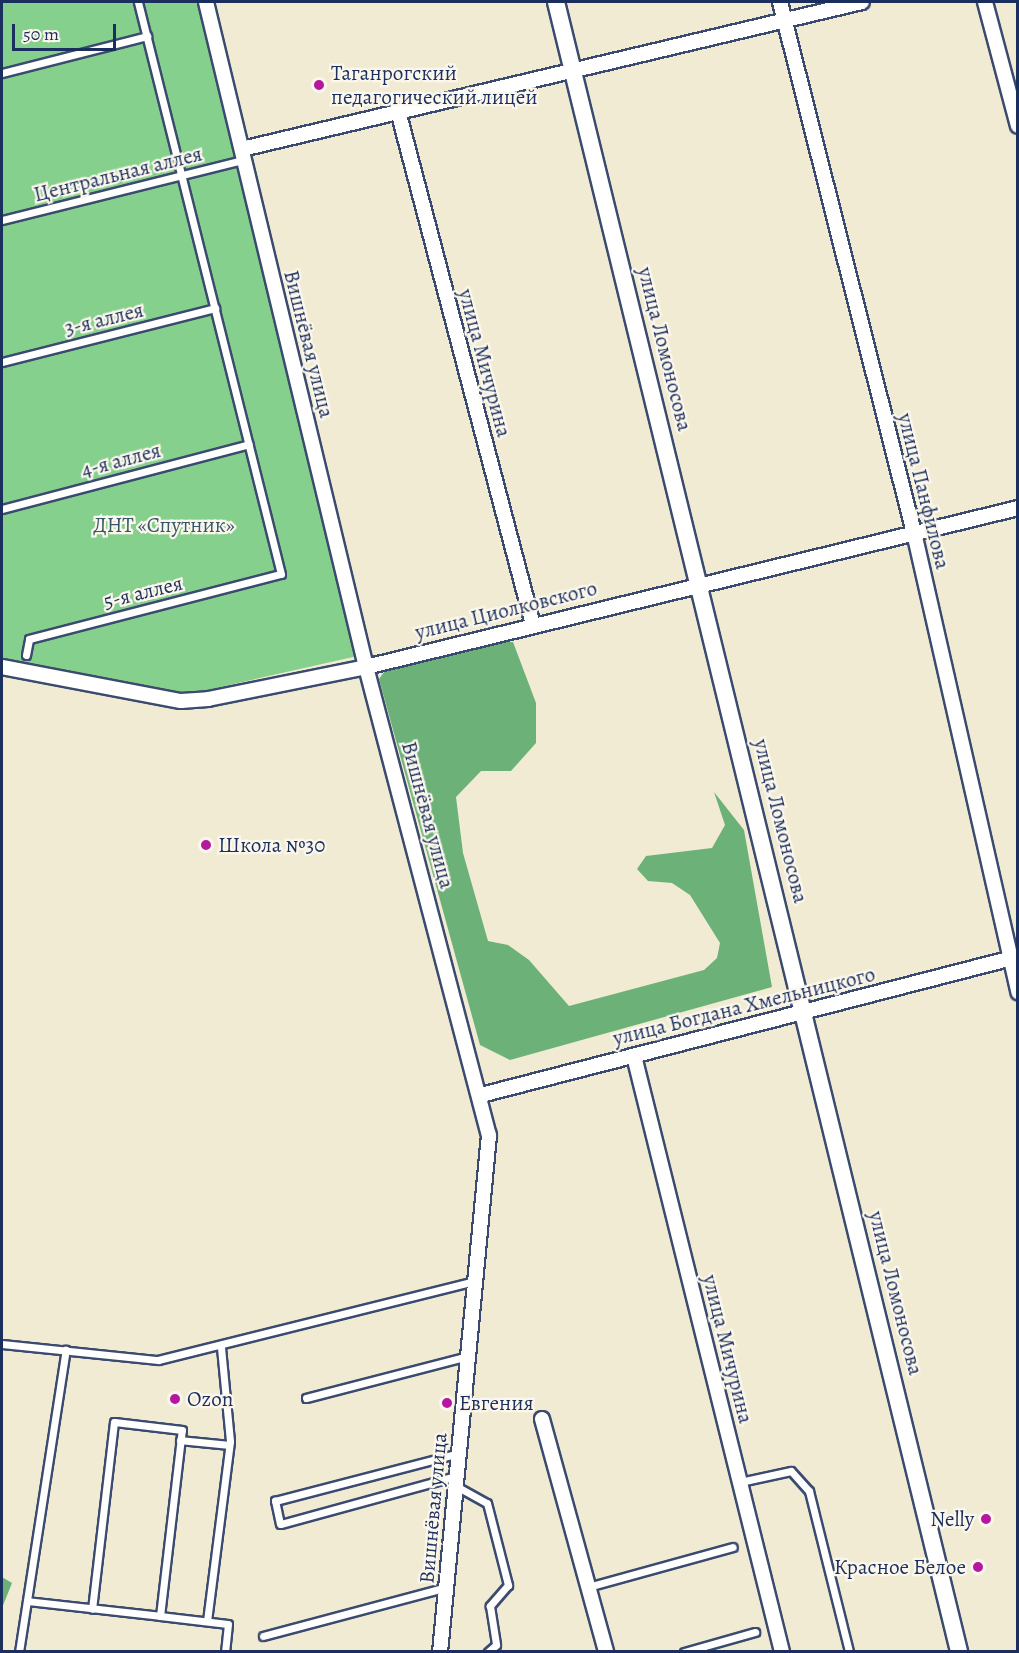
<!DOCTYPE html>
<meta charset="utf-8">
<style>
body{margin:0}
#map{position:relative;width:1019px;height:1653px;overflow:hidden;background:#f0ebd2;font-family:Alegreya,serif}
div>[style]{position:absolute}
.green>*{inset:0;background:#86d08d}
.forest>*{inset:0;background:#6cb278}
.roads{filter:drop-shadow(2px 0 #3b4b6f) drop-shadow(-2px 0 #3b4b6f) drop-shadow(0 2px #3b4b6f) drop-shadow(0 -2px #3b4b6f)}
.service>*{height:7px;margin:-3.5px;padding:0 3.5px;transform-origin:3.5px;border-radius:3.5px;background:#fff}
.minor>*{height:14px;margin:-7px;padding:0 7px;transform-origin:7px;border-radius:7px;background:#fff}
.tertiary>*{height:16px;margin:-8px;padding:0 8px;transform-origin:8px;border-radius:8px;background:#fff}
.dots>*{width:16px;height:16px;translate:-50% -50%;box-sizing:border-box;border:3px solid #fbf7ec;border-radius:50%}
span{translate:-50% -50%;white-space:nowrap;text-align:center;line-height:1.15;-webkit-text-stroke:4.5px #fbf7ec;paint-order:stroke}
.poi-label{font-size:21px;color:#1b2f5e}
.left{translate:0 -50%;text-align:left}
.right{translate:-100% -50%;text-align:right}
.street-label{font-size:21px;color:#1b2f5e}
.park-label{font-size:21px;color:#36576a}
.frame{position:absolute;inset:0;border:3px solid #1b2f5e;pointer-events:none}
.scale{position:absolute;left:12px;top:24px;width:104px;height:27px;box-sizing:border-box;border:3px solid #1b2f5e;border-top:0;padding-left:8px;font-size:18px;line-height:21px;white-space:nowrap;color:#1b2f5e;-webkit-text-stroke:4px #fbf7ec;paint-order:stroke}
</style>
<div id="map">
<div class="green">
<i style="clip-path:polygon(2px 2px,202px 2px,362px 655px,189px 694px,2px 662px)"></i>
</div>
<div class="forest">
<i style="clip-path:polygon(470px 641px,513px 642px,536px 703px,536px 743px,511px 771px,481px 771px,456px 797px,463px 853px,488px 941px,508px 945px,529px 960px,569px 1006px,704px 970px,717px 958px,720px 943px,690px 895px,672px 883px,648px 881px,637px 869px,646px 856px,712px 848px,725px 825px,714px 792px,744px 830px,772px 987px,510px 1060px,480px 1045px,379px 679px,392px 661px)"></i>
<i style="clip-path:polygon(2px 1577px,12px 1583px,2px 1608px)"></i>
</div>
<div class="roads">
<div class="service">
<i style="left:2px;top:73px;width:150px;rotate:-14.3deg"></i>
<i style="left:2px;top:220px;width:248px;rotate:-14deg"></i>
<i style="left:2px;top:362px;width:220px;rotate:-14.2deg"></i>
<i style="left:2px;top:509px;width:255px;rotate:-14.7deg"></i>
<i style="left:26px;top:655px;width:16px;rotate:-79deg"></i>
<i style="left:29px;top:639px;width:260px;rotate:-14.5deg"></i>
<i style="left:281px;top:574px;width:590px;rotate:-104.04deg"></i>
<i style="left:2px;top:1344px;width:157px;rotate:5.9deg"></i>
<i style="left:158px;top:1360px;width:328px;rotate:-14deg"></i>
<i style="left:306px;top:1398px;width:167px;rotate:-14.5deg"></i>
<i style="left:180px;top:1440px;width:49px;rotate:5.8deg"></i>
<i style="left:456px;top:1476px;width:182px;rotate:164.7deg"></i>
<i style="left:280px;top:1524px;width:24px;rotate:-102deg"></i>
<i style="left:275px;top:1501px;width:190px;rotate:-14.6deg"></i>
<i style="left:740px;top:1482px;width:52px;rotate:-12.2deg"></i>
<i style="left:791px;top:1471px;width:27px;rotate:48deg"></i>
<i style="left:809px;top:1491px;width:166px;rotate:76deg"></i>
<i style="left:456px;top:1486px;width:35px;rotate:29deg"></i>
<i style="left:487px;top:1503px;width:85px;rotate:75.6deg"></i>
<i style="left:508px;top:1585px;width:28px;rotate:131deg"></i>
<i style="left:490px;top:1606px;width:39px;rotate:81deg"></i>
<i style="left:496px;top:1645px;width:11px;rotate:139deg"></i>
<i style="left:588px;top:1587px;width:150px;rotate:-15.4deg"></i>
<i style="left:27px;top:1601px;width:134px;rotate:6.4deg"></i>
<i style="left:160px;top:1616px;width:187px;rotate:-83.3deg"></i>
<i style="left:182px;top:1430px;width:68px;rotate:-173.3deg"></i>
<i style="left:114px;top:1422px;width:188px;rotate:96.7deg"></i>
<i style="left:160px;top:1616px;width:68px;rotate:6.7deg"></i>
<i style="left:228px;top:1624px;width:28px;rotate:96deg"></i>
<i style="left:207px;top:1621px;width:181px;rotate:-82.7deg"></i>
<i style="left:230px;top:1441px;width:94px;rotate:-95.5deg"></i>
<i style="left:263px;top:1636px;width:190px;rotate:-14.9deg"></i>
<i style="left:19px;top:1652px;width:306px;rotate:-81.2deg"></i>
<i style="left:684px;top:1652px;width:74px;rotate:-15.7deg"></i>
</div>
<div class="minor">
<i style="left:206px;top:2px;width:684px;rotate:76.47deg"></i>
<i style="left:366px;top:667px;width:484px;rotate:75.3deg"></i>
<i style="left:489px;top:1135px;width:519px;rotate:95.41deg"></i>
<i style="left:780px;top:2px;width:552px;rotate:75.84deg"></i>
<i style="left:915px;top:537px;width:467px;rotate:77.2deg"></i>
<i style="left:985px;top:2px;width:128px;rotate:75.1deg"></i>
<i style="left:398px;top:111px;width:531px;rotate:75.28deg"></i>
<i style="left:242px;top:149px;width:637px;rotate:-13.34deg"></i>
<i style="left:2px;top:667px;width:182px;rotate:10.8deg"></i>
<i style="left:181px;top:701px;width:27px;rotate:-4deg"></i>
<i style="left:208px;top:699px;width:161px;rotate:-11.4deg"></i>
<i style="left:366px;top:667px;width:671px;rotate:-13.7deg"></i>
<i style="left:634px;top:1056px;width:614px;rotate:76.05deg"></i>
<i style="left:481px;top:1095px;width:553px;rotate:-14.46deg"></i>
<i style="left:542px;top:1419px;width:242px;rotate:74.6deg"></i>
</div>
<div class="tertiary">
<i style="left:556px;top:2px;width:1699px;rotate:76.27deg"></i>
</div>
</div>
<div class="dots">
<i style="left:319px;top:85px;background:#b5179e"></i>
<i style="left:206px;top:845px;background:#b5179e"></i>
<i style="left:175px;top:1399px;background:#b5179e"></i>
<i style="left:447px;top:1403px;background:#b5179e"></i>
<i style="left:986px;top:1519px;background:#b5179e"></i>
<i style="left:978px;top:1567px;background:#b5179e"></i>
</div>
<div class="poi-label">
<span class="left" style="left:331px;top:85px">Таганрогский<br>педагогический лицей</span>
<span class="left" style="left:218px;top:845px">Школа №30</span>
<span class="left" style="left:187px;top:1399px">Ozon</span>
<span class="left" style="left:459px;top:1403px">Евгения</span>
<span class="right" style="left:974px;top:1519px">Nelly</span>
<span class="right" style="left:966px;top:1567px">Красное Белое</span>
</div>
<div class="street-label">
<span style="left:118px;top:174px;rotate:-14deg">Центральная аллея</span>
<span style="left:104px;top:319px;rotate:-14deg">3-я аллея</span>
<span style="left:309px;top:344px;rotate:76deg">Вишнёвая улица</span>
<span style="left:665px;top:349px;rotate:76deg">улица Ломоносова</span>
<span style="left:485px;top:363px;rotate:75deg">улица Мичурина</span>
<span style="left:121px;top:460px;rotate:-15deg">4-я аллея</span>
<span style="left:924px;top:491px;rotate:76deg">улица Панфилова</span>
<span style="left:143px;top:592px;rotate:-14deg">5-я аллея</span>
<span style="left:506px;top:610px;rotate:-14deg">улица Циолковского</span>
<span style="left:428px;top:815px;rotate:75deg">Вишнёвая улица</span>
<span style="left:781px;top:821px;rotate:76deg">улица Ломоносова</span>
<span style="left:744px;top:1006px;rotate:-14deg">улица Богдана Хмельницкого</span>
<span style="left:896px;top:1293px;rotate:76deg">улица Ломоносова</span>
<span style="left:728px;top:1349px;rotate:76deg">улица Мичурина</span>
<span style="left:433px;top:1508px;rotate:-85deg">Вишнёвая улица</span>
</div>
<div class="park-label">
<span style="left:164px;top:525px">ДНТ «Спутник»</span>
</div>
<div class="frame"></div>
<div class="scale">50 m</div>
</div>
